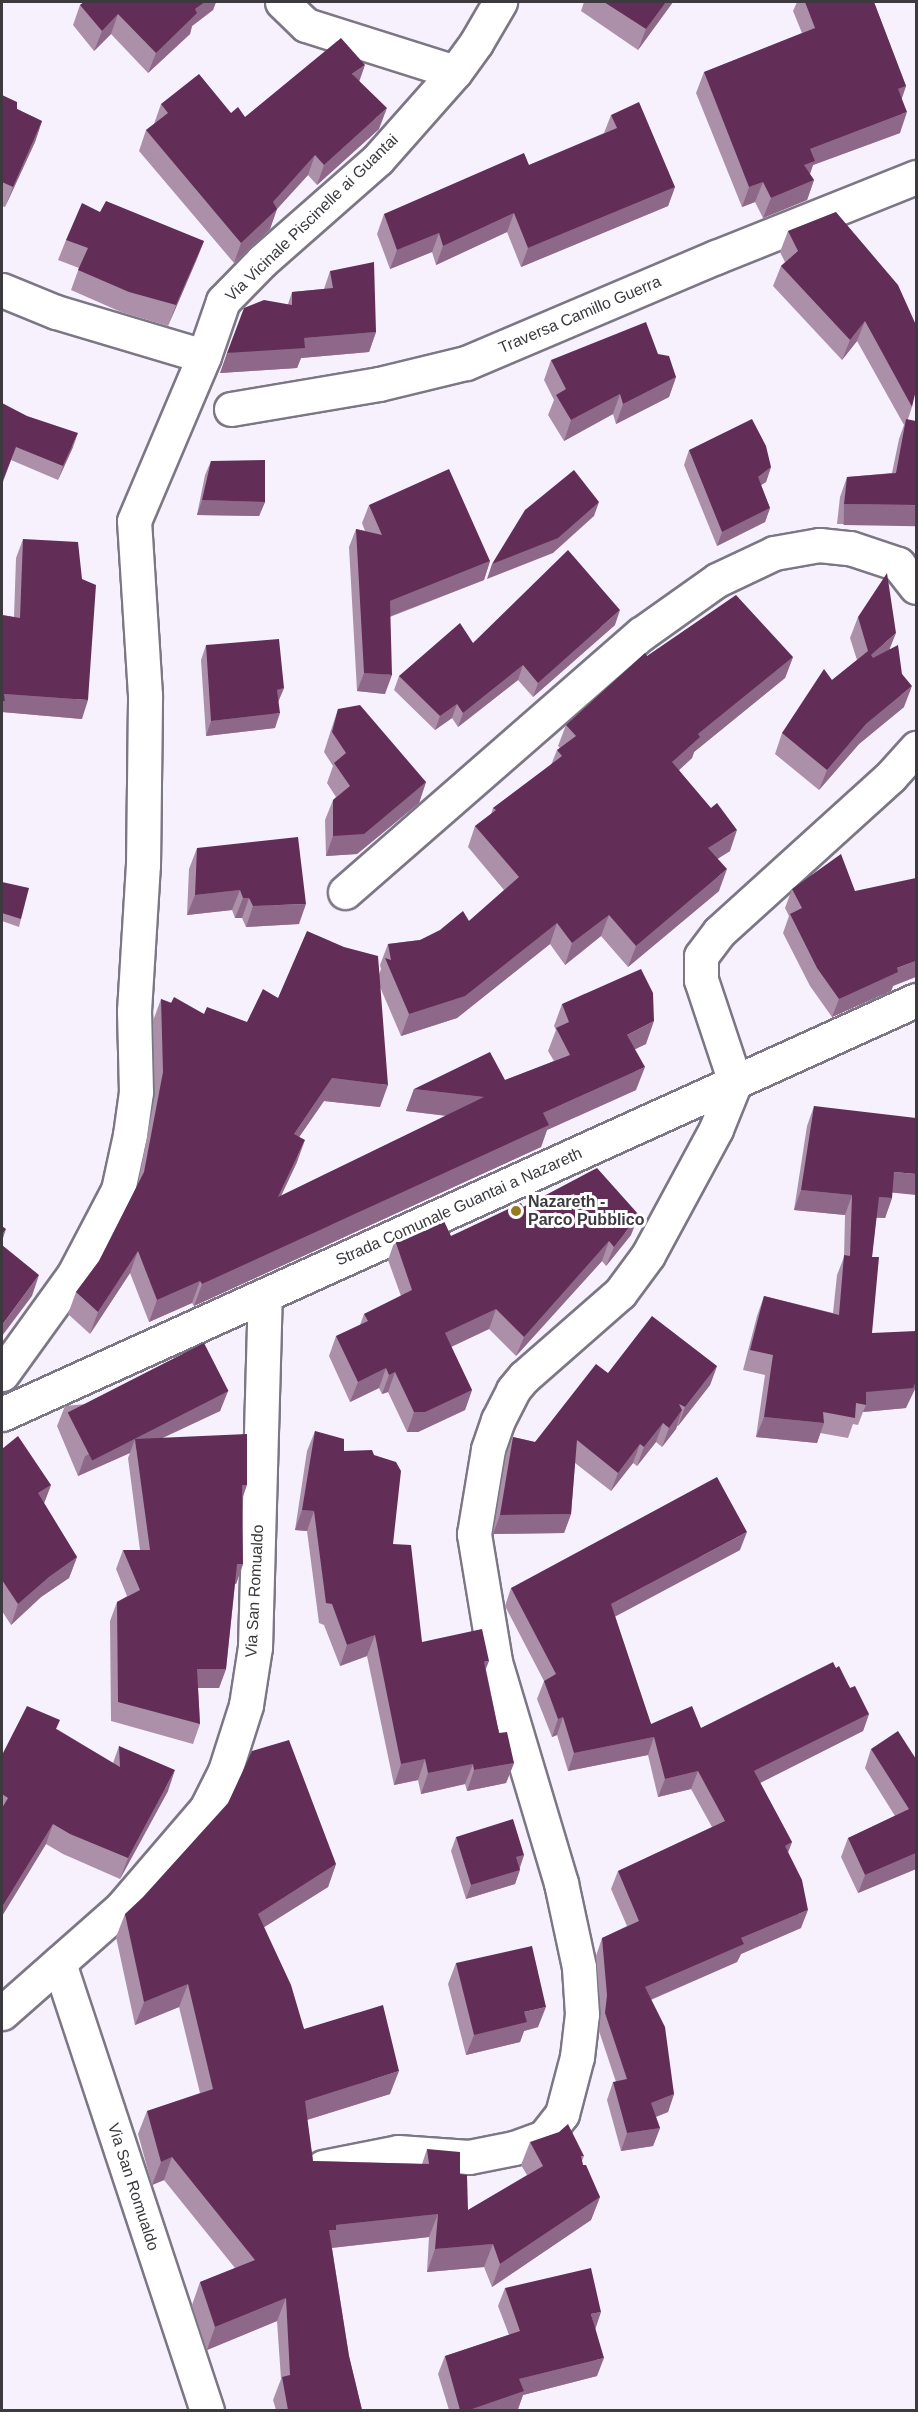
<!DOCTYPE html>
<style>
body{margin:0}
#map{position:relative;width:918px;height:2412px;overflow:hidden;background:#f6f1fd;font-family:Arial,sans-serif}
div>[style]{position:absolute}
.roads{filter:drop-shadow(2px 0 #7d7785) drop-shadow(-2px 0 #7d7785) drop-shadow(0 2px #7d7785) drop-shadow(0 -2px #7d7785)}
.minor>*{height:33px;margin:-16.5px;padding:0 16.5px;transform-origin:16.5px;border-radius:16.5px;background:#fff}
.wall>*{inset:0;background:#ac90aa}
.shaded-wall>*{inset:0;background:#8e6889;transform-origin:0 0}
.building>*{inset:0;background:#622e57;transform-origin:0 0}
.dots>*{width:16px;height:16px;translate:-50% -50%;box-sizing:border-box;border:3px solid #fff;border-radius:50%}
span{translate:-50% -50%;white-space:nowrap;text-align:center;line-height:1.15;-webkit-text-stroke:6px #fff;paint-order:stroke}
.street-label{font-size:16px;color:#3c393f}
.poi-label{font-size:16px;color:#3c393f;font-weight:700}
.left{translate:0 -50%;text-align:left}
.frame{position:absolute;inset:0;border:3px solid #3c393f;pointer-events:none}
</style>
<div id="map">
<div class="roads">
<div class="minor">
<i style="left:282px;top:2px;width:33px;rotate:44deg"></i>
<i style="left:306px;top:25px;width:156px;rotate:17.5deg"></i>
<i style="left:2px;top:290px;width:58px;rotate:22.2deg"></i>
<i style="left:56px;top:312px;width:154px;rotate:16.6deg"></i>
<i style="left:231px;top:409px;width:150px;rotate:-9.6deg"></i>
<i style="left:379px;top:384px;width:89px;rotate:-13.6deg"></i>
<i style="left:466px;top:363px;width:272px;rotate:-23deg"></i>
<i style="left:716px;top:257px;width:215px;rotate:-21.8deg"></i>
<i style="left:345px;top:892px;width:393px;rotate:-41.1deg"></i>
<i style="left:641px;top:634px;width:93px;rotate:-35.4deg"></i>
<i style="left:717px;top:580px;width:63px;rotate:-25.3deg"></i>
<i style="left:774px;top:553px;width:46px;rotate:-10.1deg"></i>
<i style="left:819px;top:545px;width:31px;rotate:6deg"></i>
<i style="left:850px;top:548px;width:51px;rotate:18.4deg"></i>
<i style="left:898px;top:564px;width:29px;rotate:52deg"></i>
<i style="left:2px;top:1374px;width:123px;rotate:-54.2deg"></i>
<i style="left:74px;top:1274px;width:95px;rotate:-62.4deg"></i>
<i style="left:118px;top:1190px;width:56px;rotate:-77.7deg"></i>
<i style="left:130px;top:1135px;width:43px;rotate:-82.1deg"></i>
<i style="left:136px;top:1092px;width:81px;rotate:-91.4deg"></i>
<i style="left:134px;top:1011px;width:146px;rotate:-86.5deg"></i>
<i style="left:143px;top:865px;width:170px;rotate:-89.3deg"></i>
<i style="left:145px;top:695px;width:174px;rotate:-93.6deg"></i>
<i style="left:134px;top:521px;width:179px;rotate:-67deg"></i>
<i style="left:204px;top:356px;width:58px;rotate:-70.9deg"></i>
<i style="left:223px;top:301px;width:56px;rotate:-45.7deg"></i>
<i style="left:262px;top:261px;width:154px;rotate:-41.3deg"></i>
<i style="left:378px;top:159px;width:116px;rotate:-48.5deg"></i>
<i style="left:455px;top:72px;width:36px;rotate:-54deg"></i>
<i style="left:476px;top:43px;width:48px;rotate:-59.7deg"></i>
<i style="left:2px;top:1414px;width:1003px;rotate:-24.37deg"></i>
<i style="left:59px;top:1963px;width:471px;rotate:71.7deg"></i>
<i style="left:2px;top:2013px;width:159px;rotate:-41.4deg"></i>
<i style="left:121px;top:1908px;width:130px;rotate:-49.4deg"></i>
<i style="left:206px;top:1809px;width:42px;rotate:-63.4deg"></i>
<i style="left:225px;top:1771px;width:69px;rotate:-72.3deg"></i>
<i style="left:246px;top:1705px;width:59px;rotate:-81.2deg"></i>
<i style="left:255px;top:1647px;width:352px;rotate:-88.4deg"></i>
<i style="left:323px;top:2167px;width:76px;rotate:-11.3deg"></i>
<i style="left:398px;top:2152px;width:71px;rotate:4deg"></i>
<i style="left:469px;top:2157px;width:46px;rotate:-11.3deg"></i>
<i style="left:514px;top:2148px;width:32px;rotate:-20deg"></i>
<i style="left:544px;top:2137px;width:29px;rotate:-52deg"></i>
<i style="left:562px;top:2114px;width:59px;rotate:-75.3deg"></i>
<i style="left:577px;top:2057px;width:43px;rotate:-83.4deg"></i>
<i style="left:582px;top:2014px;width:47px;rotate:-93.7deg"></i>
<i style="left:579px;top:1967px;width:86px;rotate:-102.1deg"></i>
<i style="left:561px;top:1883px;width:232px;rotate:-106.6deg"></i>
<i style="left:495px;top:1661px;width:129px;rotate:-99.4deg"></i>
<i style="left:474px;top:1534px;width:86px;rotate:-80.6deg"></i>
<i style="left:488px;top:1449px;width:31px;rotate:-71deg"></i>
<i style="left:498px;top:1420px;width:34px;rotate:-63deg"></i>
<i style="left:513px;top:1390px;width:17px;rotate:-50deg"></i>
<i style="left:524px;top:1377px;width:128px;rotate:-41.2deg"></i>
<i style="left:620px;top:1293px;width:47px;rotate:-53.6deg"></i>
<i style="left:648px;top:1255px;width:143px;rotate:-61.6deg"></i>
<i style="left:716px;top:1129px;width:51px;rotate:-68deg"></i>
<i style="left:735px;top:1082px;width:108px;rotate:-108.4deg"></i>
<i style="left:701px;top:980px;width:24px;rotate:-90deg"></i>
<i style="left:701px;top:956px;width:30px;rotate:-53deg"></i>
<i style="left:719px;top:932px;width:232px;rotate:-42.2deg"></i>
<i style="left:891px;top:776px;width:38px;rotate:-48deg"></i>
</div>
</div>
<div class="wall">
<i style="clip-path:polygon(84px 2px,216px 2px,213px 10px,192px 26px,190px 34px,148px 73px,111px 34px,94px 51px,73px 25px,80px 5px)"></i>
<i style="clip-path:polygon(584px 2px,673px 2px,638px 50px,581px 11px)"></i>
<i style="clip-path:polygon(797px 2px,874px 2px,906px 86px,902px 98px,900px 133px,813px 165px,810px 174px,814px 180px,807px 200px,763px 218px,755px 202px,742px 207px,696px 93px,704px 72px,802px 33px,793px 11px)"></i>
<i style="clip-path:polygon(359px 81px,379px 129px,317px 185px,308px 175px,277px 209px,270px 229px,234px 263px,139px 151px,146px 130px,154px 124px,161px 104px,231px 113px,245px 117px)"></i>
<i style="clip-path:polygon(2px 95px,17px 109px,42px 121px,35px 142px,5px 207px,2px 206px)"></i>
<i style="clip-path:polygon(611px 115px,675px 187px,668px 206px,521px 267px,507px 232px,436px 265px,432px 252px,390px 269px,377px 234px,384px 214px,529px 165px,604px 133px)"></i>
<i style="clip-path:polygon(100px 212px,204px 241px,196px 261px,168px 326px,121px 312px,71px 290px,79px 268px,58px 260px,66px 240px)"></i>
<i style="clip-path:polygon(836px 212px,912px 407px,908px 419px,916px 525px,837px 524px,840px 497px,847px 477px,892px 473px,899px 439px,904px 425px,857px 341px,842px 360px,773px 286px,781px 266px,785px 262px,780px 252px,788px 231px)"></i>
<i style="clip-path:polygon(330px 271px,376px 332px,369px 352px,301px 358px,297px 368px,220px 373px,288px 304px,292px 292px,324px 289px)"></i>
<i style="clip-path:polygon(658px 354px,676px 377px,669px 397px,616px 424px,613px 414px,564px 441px,548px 415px,554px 400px,544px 380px,551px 360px)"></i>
<i style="clip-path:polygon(2px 403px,73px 447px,58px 480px,11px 460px,2px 485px)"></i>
<i style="clip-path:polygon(689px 450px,771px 467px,766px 482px,761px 485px,770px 508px,765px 522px,717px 546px,684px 465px)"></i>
<i style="clip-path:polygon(211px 461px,265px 502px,259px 516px,197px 515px,205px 475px)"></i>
<i style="clip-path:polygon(369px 505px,490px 561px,484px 580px,390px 617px,385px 694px,357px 691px,349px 547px,356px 529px,365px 531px,362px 523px)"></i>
<i style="clip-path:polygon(23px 539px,82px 719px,2px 712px,2px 615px,14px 617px,16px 558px)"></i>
<i style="clip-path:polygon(858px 617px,890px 649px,904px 707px,859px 744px,819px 790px,775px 754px,782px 733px,832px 680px,857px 660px,850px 638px)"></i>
<i style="clip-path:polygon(615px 625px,533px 697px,518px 680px,458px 727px,452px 718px,435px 730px,394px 690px,399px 676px,473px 643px)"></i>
<i style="clip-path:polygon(206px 645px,284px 688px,278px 702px,275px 728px,206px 736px,201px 660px)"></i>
<i style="clip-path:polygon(647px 656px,793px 657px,785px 678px,694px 752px,692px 758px,679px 770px,730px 851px,717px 859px,719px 891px,628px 967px,601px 936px,565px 965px,550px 944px,457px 1018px,401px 1036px,380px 987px,380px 1107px,324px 1101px,299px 1137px,297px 1162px,281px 1196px,446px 1116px,406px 1111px,414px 1089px,505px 1080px,554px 1061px,548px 1051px,556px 1030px,554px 1026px,562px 1004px,646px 1044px,635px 1049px,636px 1090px,547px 1130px,541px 1147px,194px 1306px,192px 1303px,149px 1322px,130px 1273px,90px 1334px,68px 1314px,76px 1292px,99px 1261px,138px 1184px,155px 1095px,153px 1021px,161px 999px,204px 1014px,247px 1022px,278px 998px,379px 974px,381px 969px,380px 965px,388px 944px,420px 940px,469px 921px,504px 890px,468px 847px,475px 826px,491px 814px,493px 808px,551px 765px,557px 750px,560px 748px,558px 746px,566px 725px)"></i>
<i style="clip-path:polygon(338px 709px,426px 782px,419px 803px,357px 854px,326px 856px,325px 820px,333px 800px,336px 797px,327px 783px,333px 766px,324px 752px,331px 730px)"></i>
<i style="clip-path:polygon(197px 848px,299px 924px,246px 927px,242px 918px,235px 918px,232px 910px,187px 915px,189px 869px)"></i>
<i style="clip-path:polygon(2px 882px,21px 919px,19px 927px,2px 921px)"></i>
<i style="clip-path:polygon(792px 889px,893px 986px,891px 991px,832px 1017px,810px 986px,783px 933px,789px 916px,785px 908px)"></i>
<i style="clip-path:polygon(814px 1106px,892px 1193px,892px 1198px,885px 1218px,876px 1218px,872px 1257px,872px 1333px,906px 1408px,863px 1412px,858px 1425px,853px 1424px,848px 1438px,820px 1433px,817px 1443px,756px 1437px,765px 1375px,743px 1370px,757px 1316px,764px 1296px,833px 1313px,837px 1275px,844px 1257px,845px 1215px,794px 1210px,807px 1126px)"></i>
<i style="clip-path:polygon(523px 1207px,631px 1235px,606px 1266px,602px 1261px,516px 1356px,489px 1329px,451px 1347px,472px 1390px,465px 1410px,418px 1432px,407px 1432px,388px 1392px,382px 1394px,379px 1388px,350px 1402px,329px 1356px,336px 1336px,360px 1325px,364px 1314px,401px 1296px,388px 1260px,395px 1240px,451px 1236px)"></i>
<i style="clip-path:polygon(717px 1366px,710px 1385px,678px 1426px,677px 1426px,676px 1429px,662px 1447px,656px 1442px,637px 1466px,633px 1463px,611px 1491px,575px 1463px,571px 1514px,564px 1533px,493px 1534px,506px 1455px,513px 1437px,535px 1442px,608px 1373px)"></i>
<i style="clip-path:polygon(228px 1391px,220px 1411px,163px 1438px,242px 1499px,243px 1564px,236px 1584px,235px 1584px,226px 1669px,219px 1688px,198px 1688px,200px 1724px,193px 1744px,111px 1721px,110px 1621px,117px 1602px,127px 1596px,116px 1569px,123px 1550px,140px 1550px,128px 1458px,130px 1453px,78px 1476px,57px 1426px,65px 1406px)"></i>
<i style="clip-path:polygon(315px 1431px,344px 1451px,393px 1544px,422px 1642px,486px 1669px,499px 1733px,514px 1763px,506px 1783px,467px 1791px,465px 1784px,421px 1794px,418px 1780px,394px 1785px,367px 1656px,340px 1666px,324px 1625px,319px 1623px,307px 1531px,295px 1530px,307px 1451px)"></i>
<i style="clip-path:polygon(2px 1449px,51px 1485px,44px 1503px,77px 1557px,69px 1578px,41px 1597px,11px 1625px,2px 1611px)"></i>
<i style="clip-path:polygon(740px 1550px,615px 1616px,651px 1724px,701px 1728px,836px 1668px,869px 1714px,863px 1731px,760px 1783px,792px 1842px,788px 1852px,801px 1928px,741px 1954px,737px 1962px,651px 2000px,674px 2094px,668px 2112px,656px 2117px,660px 2128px,653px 2146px,621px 2151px,607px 2100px,613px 2082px,616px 2082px,599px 2031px,601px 2013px,596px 1956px,602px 1938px,627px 1926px,611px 1889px,618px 1871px,712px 1827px,691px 1789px,658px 1797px,648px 1755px,568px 1771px,557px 1735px,552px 1737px,537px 1699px,544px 1681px,505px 1606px,511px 1588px)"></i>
<i style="clip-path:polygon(57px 1729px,113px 1763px,119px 1746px,168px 1791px,120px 1879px,63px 1854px,46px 1844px,2px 1916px,2px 1755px)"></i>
<i style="clip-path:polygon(871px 1749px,916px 1759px,916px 1869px,858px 1893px,841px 1857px,848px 1838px,895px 1816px,865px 1768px)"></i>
<i style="clip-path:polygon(456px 1837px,524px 1855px,515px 1884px,466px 1899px,451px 1851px)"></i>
<i style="clip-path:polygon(336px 1864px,328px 1887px,264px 1927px,304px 2029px,390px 2094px,307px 2120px,313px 2161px,422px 2164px,427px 2149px,460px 2174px,468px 2210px,527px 2175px,521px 2165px,530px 2142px,584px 2156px,582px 2161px,583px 2165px,600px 2197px,591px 2220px,492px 2287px,484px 2267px,427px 2272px,429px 2237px,332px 2248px,349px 2356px,362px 2410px,276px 2410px,273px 2400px,281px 2379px,277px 2321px,207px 2350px,192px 2305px,200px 2282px,235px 2268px,164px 2180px,152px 2185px,138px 2134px,147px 2111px,200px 2093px,179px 2007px,135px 2025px,116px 1937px,125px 1914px)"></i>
<i style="clip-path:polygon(456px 1963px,538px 2027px,524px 2031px,520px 2042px,466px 2055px,448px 1984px)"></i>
<i style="clip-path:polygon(505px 2288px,595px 2328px,597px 2376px,523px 2395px,518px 2409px,515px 2410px,449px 2410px,438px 2374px,445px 2356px,509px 2335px,498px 2306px)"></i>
</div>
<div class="shaded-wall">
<i style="clip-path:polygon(205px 2px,216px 2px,213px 10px,192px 26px,190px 34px,148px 73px,156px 53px,195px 9px)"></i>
<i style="clip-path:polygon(666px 2px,673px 2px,638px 50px,646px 29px)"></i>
<i style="clip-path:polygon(118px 14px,111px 34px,94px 51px,102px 31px)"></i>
<i style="clip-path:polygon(365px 65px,358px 85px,352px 74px)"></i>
<i style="clip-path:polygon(906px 86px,899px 106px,898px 89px)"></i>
<i style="clip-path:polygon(387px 108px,379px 129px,317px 185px,324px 165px)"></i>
<i style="clip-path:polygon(907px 112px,900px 133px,813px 165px,807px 182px,797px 186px,810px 149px)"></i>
<i style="clip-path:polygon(42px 121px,35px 142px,5px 207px,13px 187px)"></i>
<i style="clip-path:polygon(315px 155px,308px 175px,277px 209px,270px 229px,234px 263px,241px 243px,273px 202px)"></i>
<i style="clip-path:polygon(814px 180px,807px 200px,763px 218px,771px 198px)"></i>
<i style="clip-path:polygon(763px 182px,755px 202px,742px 207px,749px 187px)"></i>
<i style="clip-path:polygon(675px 187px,668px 206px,521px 267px,528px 248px)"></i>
<i style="clip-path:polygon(514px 213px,507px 232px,436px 265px,443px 246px)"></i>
<i style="clip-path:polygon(439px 233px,432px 252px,390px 269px,397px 250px)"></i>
<i style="clip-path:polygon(204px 241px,196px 261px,168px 326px,176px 305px)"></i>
<i style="clip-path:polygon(865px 321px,857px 341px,842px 360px,850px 340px)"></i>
<i style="clip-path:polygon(376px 332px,369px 352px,301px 358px,297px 368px,220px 373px,227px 353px,304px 338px)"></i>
<i style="clip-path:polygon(676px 377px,669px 397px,616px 424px,623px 404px)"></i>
<i style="clip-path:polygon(620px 394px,613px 414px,564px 441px,571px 420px)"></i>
<i style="clip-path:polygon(78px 433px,73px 447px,58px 480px,63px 466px)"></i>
<i style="clip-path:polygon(771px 467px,766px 482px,752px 491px,758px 477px)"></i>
<i style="clip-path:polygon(202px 500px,265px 502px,259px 516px,197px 515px)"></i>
<i style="clip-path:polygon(599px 502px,594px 516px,553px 553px,487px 579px,492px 564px)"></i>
<i style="left:844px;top:504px;width:72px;height:21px;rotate:1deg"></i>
<i style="clip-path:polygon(770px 508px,765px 522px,717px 546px,722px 532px)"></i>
<i style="clip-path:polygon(490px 561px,484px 580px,383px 619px,390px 601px)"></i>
<i style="clip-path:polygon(620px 610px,615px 625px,533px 697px,538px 683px)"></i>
<i style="clip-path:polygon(896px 633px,888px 653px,864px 675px,871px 655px)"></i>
<i style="clip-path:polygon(793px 657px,785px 678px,694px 752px,692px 758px,664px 784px,672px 762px,698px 734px)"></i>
<i style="clip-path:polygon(523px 665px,518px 680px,458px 727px,463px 713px)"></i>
<i style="clip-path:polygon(364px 673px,392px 675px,385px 694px,357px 691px)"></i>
<i style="clip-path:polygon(912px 686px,904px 707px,859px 744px,819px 790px,827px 770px,866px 724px)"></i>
<i style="clip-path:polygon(284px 688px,278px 702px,277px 690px)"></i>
<i style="clip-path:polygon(4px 694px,88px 700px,82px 719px,2px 712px,2px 701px)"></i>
<i style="clip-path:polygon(457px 704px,452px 718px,435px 730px,440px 716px)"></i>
<i style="clip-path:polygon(280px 713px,275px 728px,206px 736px,211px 721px)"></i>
<i style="clip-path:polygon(426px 782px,419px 803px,357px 854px,326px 856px,333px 836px)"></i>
<i style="clip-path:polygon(737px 830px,730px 851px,700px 870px,708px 848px)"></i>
<i style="clip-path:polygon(727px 869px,719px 891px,628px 967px,636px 946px)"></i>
<i style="clip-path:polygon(240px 890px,232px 910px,187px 915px,195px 895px)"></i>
<i style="clip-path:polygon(243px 898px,249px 898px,242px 918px,235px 918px)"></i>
<i style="clip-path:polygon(306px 904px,299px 924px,246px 927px,253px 906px)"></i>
<i style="clip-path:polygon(609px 915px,601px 936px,565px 965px,572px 943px)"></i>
<i style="clip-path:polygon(557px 923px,550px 944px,457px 1018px,401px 1036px,409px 1014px)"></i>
<i style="clip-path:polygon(916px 961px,916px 977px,893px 986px,891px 991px,832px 1017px,839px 999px,897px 968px)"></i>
<i style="clip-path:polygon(654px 1021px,646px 1044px,619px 1057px,627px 1035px)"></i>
<i style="clip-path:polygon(645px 1067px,636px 1090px,547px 1130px,541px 1147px,194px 1306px,202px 1284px,543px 1113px)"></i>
<i style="clip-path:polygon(332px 1078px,388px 1085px,380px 1107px,324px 1101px,286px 1156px,294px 1134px)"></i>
<i style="clip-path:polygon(414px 1089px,484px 1097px,476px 1119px,406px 1111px)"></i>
<i style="clip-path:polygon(305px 1140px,297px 1162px,270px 1219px,278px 1197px)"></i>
<i style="clip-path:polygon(894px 1172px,916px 1174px,916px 1195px,886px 1192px)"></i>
<i style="clip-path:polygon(801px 1190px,852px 1195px,845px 1215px,794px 1210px)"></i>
<i style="clip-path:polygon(879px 1197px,892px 1198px,885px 1218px,871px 1217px)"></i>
<i style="clip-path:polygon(639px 1215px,631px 1235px,606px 1266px,614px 1247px)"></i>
<i style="clip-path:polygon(6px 1229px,2px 1241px,2px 1235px)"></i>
<i style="clip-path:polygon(609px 1241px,602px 1261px,516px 1356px,524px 1337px)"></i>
<i style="clip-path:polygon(138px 1251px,130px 1273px,90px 1334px,98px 1312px)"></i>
<i style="clip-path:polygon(39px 1275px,32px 1296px,2px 1336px,2px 1325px)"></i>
<i style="clip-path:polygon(200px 1281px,192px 1303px,149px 1322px,157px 1300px)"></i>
<i style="clip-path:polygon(496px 1309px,489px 1329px,438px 1353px,445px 1333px)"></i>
<i style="clip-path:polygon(717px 1366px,710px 1385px,678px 1426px,685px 1407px)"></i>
<i style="clip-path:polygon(386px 1368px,379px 1388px,350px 1402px,358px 1382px)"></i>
<i style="clip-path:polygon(395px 1372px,388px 1392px,382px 1394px,389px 1375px)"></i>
<i style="clip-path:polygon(916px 1381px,916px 1387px,906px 1408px,863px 1412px,866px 1405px,866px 1392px)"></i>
<i style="clip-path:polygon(472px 1390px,465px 1410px,418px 1432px,407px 1432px,414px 1412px)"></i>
<i style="clip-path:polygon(228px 1391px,220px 1411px,136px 1450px,135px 1439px,130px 1453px,78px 1476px,85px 1456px)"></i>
<i style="clip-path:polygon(682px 1410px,676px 1429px,662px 1447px,669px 1428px)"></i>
<i style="clip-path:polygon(764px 1417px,824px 1423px,817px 1443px,756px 1437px)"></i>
<i style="clip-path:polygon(663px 1423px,656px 1442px,637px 1466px,644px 1447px)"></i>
<i style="clip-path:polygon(640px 1444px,633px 1463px,611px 1491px,618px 1473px)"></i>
<i style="clip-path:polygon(51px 1485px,43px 1506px,38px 1493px)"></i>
<i style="clip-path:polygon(242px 1485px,247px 1485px,240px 1505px)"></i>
<i style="clip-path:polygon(302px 1510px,314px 1511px,307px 1531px,295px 1530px)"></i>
<i style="clip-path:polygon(571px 1514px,564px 1533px,493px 1534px,500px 1515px)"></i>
<i style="clip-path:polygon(747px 1532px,740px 1550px,605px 1622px,611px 1604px)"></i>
<i style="clip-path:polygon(77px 1557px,69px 1578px,41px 1597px,11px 1625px,18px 1604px,49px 1577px)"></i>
<i style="clip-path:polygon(237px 1564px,243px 1564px,236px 1584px,230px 1584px)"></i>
<i style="clip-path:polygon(375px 1635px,367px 1656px,340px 1666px,347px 1645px)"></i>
<i style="clip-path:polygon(489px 1661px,481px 1681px,484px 1662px)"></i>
<i style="clip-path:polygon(197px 1669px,226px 1669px,219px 1688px,190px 1688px)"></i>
<i style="clip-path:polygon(869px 1714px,863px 1731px,748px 1789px,754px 1771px)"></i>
<i style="clip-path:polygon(563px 1717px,557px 1735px,552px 1737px,558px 1719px)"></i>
<i style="clip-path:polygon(654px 1737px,648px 1755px,568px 1771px,574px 1753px)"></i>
<i style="clip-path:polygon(425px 1759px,418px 1780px,394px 1785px,401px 1764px)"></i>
<i style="clip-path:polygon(514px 1763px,506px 1783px,467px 1791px,474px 1770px)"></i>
<i style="clip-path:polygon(473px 1764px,465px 1784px,421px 1794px,428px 1773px)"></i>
<i style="clip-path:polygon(175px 1770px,168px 1791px,120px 1879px,128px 1858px)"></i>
<i style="clip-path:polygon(698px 1771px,691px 1789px,658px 1797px,665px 1779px)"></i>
<i style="clip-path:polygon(53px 1824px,46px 1844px,2px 1916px,2px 1907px)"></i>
<i style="clip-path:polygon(792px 1842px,785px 1860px,785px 1846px)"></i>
<i style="clip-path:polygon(916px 1853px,916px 1869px,858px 1893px,865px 1875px)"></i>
<i style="clip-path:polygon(524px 1855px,519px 1869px,516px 1857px)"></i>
<i style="clip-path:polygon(336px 1864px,328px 1887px,250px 1936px,258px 1914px)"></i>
<i style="clip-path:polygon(520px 1870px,515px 1884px,466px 1899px,471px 1885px)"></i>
<i style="clip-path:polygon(808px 1910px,801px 1928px,741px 1954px,737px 1962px,638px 2005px,645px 1987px,741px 1938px)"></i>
<i style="clip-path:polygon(188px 1984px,179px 2007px,135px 2025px,144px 2002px)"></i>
<i style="clip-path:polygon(546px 2007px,538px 2027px,524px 2031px,520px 2042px,466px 2055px,474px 2035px,524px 2012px)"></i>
<i style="clip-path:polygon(399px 2071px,390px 2094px,297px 2123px,305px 2101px)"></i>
<i style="clip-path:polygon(674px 2094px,668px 2112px,645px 2121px,651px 2103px)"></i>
<i style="clip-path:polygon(660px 2128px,653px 2146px,621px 2151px,627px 2133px)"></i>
<i style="clip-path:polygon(172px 2157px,164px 2180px,152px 2185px,161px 2162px)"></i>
<i style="clip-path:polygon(600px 2197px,591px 2220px,492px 2287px,500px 2264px)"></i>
<i style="clip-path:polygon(438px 2214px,429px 2237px,330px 2248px,329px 2230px,336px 2225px)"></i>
<i style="clip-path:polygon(493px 2244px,484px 2267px,427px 2272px,435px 2249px)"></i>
<i style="clip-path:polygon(286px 2298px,277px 2321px,207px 2350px,215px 2327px)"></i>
<i style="clip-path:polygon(601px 2312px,595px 2330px,591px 2314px)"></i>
<i style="clip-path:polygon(604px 2358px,597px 2376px,523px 2395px,518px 2409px,515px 2410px,469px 2410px,519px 2379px)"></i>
</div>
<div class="building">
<i style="clip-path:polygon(84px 2px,205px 2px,195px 9px,197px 13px,156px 53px,118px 14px,102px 31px,80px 5px)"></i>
<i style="clip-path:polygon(604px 2px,666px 2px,646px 29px)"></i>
<i style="clip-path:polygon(805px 2px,874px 2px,906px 86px,898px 89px,907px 112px,810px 149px,815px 161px,804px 165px,814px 180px,771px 198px,763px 182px,749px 187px,704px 72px,815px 28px)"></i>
<i style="clip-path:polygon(341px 38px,365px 65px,352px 74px,387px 108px,324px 165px,315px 155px,273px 202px,277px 209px,241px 243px,146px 130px,168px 113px,161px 104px,199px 74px,231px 113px,238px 107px,245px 117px)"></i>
<i style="clip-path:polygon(2px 95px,17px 102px,17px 109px,42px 121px,13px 187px,2px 182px)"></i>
<i style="clip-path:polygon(639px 102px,675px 187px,528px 248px,514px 213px,443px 246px,439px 233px,397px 250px,384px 214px,524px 153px,529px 165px,617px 128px,611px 115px)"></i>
<i style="clip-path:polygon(106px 201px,204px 241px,176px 305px,129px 292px,78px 270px,88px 248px,66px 240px,82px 203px,100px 212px)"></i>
<i style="clip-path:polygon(836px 212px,898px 285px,916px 325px,916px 390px,912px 407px,865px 321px,850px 340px,781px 266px,798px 251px,788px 231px)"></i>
<i style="clip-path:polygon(374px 262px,376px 332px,304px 338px,305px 348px,227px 353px,244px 308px,264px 300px,292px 305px,292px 292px,333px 288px,330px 271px)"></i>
<i style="clip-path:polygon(646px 322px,658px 354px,669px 356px,676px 377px,623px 404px,620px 394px,571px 420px,556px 395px,566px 389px,551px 360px)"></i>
<i style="clip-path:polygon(2px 403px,27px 416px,78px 433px,63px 466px,16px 447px,2px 483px)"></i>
<i style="clip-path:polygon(752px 419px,766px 446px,771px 467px,758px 477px,770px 508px,722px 532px,689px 450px)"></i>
<i style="clip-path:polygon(906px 419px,916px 421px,916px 505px,844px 504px,847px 477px,896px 473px)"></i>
<i style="clip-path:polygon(265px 460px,265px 502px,202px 500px,211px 461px)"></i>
<i style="clip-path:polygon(449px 469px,490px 561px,390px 601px,392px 675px,364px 673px,356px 529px,382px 535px,369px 505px)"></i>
<i style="clip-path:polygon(574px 470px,599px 502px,558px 538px,492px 564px,525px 510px)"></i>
<i style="clip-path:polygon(23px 539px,78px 542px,82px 579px,96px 585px,88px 700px,4px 694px,5px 701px,2px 701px,2px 615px,20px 618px)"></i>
<i style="clip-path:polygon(568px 550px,620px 610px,538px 683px,523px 665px,463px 713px,457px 704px,440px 716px,399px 676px,460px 623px,473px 643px)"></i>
<i style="clip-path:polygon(887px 573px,896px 633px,871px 655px,873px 658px,898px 645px,902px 674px,912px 686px,866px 724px,827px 770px,782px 733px,824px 669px,832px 680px,868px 651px,858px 617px)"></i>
<i style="clip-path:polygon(736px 595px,793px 657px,698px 734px,700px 737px,672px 762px,711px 808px,717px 803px,737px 830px,708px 848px,727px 869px,636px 946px,609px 915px,572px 943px,557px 923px,465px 996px,409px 1014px,385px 958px,391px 960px,388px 944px,420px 940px,440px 930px,463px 911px,469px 921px,519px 877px,475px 826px,496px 810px,493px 808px,562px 756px,557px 750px,576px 736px,566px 725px,645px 653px,647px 656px)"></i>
<i style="clip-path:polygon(279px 639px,284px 688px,277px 690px,280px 713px,211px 721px,206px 645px)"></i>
<i style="clip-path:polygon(360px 705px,426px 782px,364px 834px,333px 836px,333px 800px,350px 786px,334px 763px,346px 753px,332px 732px,338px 709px)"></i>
<i style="clip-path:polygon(298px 837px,306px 904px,253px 906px,249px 898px,243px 898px,240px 890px,195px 895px,197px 848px)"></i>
<i style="clip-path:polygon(841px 854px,855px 891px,916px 878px,916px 961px,897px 968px,898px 972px,839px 999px,817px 968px,790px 914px,802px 908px,792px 889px)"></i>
<i style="clip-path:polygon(2px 882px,29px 888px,21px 919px,2px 913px)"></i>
<i style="clip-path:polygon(307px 931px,344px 947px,378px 956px,388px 1085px,332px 1078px,294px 1134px,305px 1140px,278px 1197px,484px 1097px,414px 1089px,490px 1052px,505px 1080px,570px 1055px,556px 1028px,569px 1022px,562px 1004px,641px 969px,653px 993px,654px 1021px,627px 1035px,645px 1067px,543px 1113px,549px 1125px,202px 1284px,200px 1281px,157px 1300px,138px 1251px,98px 1312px,76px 1292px,99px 1261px,144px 1172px,163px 1072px,161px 999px,171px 1003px,174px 997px,204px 1014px,207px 1007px,247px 1022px,263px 989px,278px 998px)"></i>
<i style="clip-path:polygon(814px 1106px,916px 1118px,916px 1174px,894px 1172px,892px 1198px,879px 1197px,872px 1257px,879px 1257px,872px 1333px,916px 1331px,916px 1381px,913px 1388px,866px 1392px,866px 1405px,856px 1403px,855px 1418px,823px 1412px,824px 1423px,764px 1417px,773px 1355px,750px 1350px,764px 1296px,839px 1315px,844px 1255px,850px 1256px,852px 1195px,801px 1190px)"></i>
<i style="clip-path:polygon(597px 1168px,639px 1215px,614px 1247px,609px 1241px,524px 1337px,496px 1309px,445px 1333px,472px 1390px,425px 1412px,414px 1412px,395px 1372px,389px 1375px,386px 1368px,358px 1382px,336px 1336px,368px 1321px,364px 1314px,412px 1290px,395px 1240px,443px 1219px,451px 1236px,521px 1203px,523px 1207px)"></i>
<i style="clip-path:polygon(2px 1226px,6px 1229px,2px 1235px)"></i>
<i style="clip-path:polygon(2px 1245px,39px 1275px,2px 1325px)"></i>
<i style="clip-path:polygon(652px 1316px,717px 1366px,685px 1407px,679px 1404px,682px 1410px,669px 1428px,663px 1423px,644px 1447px,640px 1444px,618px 1473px,577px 1440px,571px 1514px,500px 1515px,513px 1437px,535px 1442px,596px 1364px,608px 1373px)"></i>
<i style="left:204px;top:1343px;width:54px;height:153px;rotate:63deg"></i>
<i style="clip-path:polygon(315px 1431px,344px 1439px,344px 1451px,372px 1450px,374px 1455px,396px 1462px,401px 1471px,393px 1544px,411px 1545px,422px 1642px,482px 1629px,489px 1661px,484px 1662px,499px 1733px,507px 1732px,514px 1763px,474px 1770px,473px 1764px,428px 1773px,425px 1759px,401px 1764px,375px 1635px,347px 1645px,332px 1604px,326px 1603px,314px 1511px,302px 1510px)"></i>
<i style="clip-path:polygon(247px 1434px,247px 1485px,242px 1485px,243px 1564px,237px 1564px,226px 1669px,197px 1669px,200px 1724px,118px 1702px,117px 1602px,140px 1590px,123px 1550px,150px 1550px,135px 1439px)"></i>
<i style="clip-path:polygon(18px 1436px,51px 1485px,38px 1493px,77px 1557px,49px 1577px,18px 1604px,2px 1580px,2px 1449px)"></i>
<i style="clip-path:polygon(717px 1477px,747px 1532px,611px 1604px,651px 1724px,692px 1706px,701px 1728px,833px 1662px,836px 1668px,839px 1666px,850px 1688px,855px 1686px,869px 1714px,754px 1771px,792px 1842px,785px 1846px,802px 1880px,808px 1910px,741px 1938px,744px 1944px,645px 1987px,665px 2027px,674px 2094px,651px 2103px,660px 2128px,627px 2133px,613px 2082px,627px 2079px,605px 2013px,607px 1995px,602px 1938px,639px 1921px,618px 1871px,725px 1821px,698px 1771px,665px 1779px,654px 1737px,574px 1753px,563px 1717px,558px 1719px,544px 1681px,556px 1674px,511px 1588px)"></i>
<i style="clip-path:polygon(27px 1706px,60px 1720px,56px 1729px,120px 1767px,119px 1746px,175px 1770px,128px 1858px,70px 1834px,53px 1824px,2px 1907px,2px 1808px,8px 1798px,2px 1794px,2px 1755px)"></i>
<i style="clip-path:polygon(898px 1731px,916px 1759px,916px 1853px,865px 1875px,848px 1838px,909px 1809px,871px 1749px)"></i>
<i style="clip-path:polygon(289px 1740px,336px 1864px,258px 1914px,291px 1985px,304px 2029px,383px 2005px,399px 2071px,305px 2101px,313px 2161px,429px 2164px,427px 2149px,460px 2152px,460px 2174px,467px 2175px,468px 2210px,543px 2166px,530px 2142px,559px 2132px,568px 2124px,584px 2156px,581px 2156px,583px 2165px,586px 2165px,600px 2197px,500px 2264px,493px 2244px,435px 2249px,438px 2214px,336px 2225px,336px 2230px,329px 2230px,349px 2356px,362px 2410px,288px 2410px,282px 2377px,290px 2375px,286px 2298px,215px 2327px,200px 2282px,255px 2260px,172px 2157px,161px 2162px,147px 2111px,213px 2089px,188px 1984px,144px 2002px,125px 1914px,143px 1897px,228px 1803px,252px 1751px)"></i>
<i style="clip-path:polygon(513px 1819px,524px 1855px,516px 1857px,520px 1870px,471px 1885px,456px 1837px)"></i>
<i style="clip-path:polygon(532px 1946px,546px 2007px,524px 2012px,527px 2022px,474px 2035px,456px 1963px)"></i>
<i style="clip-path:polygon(591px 2268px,601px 2312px,591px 2314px,604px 2358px,519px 2379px,524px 2391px,469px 2410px,460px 2410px,445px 2356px,520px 2331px,505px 2288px)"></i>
</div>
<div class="dots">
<i style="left:516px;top:1211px;background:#957a21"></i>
</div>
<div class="street-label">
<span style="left:312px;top:218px;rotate:-44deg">Via Vicinale Piscinelle ai Guantai</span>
<span style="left:580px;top:315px;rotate:-23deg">Traversa Camillo Guerra</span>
<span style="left:459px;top:1207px;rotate:-24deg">Strada Comunale Guantai a Nazareth</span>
<span style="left:255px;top:1591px;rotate:-87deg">Via San Romualdo</span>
<span style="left:133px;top:2187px;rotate:72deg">Via San Romualdo</span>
</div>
<div class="poi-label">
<span class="left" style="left:528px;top:1211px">Nazareth -<br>Parco Pubblico</span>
</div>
<div class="frame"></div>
</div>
